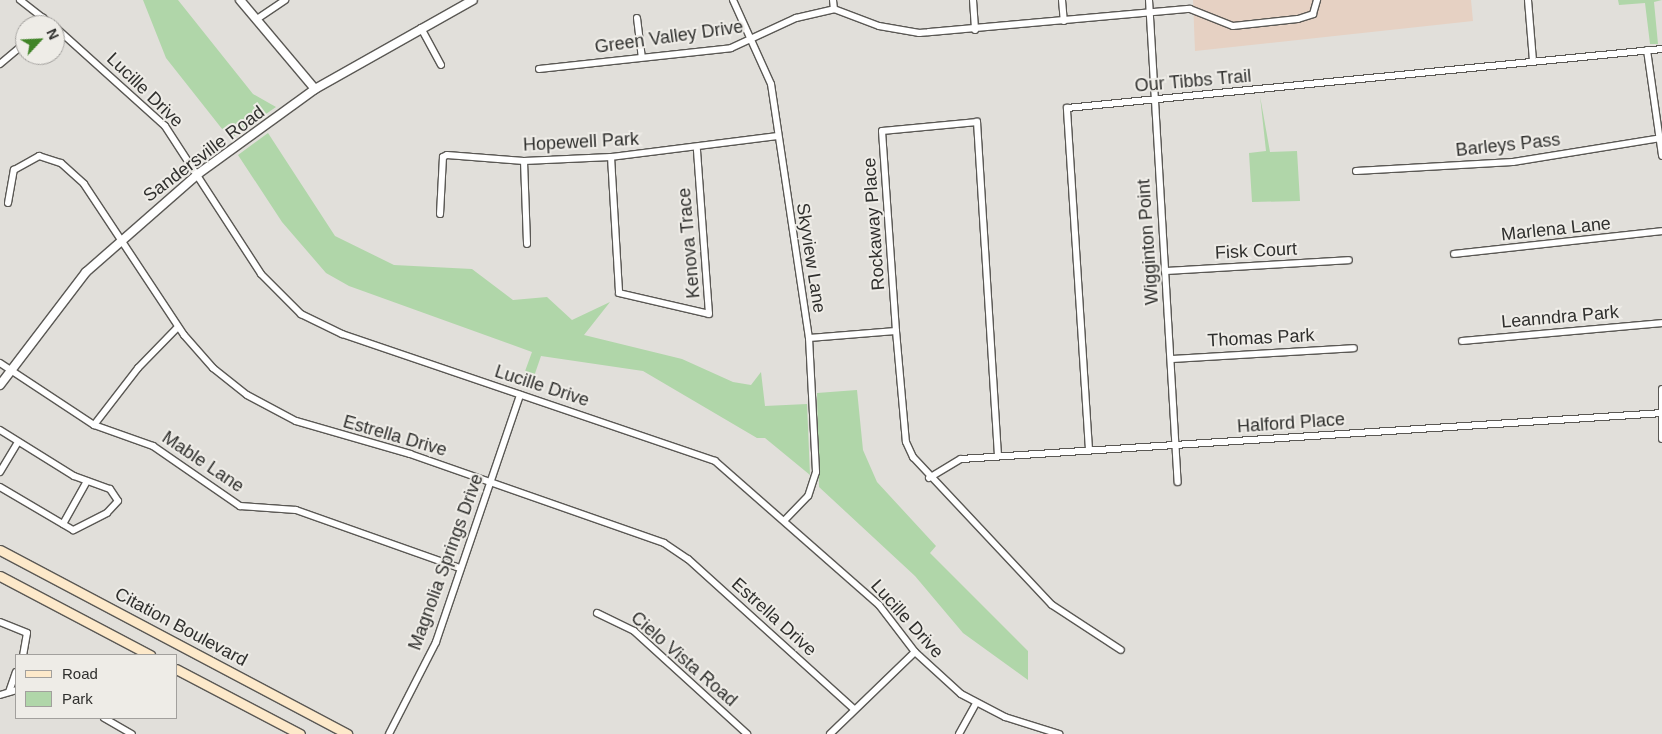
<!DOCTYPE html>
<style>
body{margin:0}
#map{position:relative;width:1662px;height:734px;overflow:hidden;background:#e1dfda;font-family:Arial,sans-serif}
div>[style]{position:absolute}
.education>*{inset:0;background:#e6d1c3}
.green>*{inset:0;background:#b0d6a9}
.roads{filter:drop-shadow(1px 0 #5a5854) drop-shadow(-1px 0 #5a5854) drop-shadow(0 1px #5a5854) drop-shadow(0 -1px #5a5854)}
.minor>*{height:6px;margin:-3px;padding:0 3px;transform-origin:3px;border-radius:3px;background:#fff}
.tertiary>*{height:8px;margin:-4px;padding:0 4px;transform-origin:4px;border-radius:4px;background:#fff}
.secondary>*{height:9px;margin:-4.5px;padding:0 4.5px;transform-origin:4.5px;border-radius:4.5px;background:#fde9ca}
span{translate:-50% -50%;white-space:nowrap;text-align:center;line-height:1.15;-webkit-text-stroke:4px #eeece7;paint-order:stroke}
.street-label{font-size:18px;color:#2f2f2d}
.legend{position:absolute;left:15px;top:654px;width:162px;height:65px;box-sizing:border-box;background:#eeece7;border:1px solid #a2a09d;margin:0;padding:6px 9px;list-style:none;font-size:15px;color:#2f2f2d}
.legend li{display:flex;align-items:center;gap:10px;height:25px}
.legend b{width:25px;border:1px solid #a2a09d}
.north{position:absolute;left:15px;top:15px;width:50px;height:50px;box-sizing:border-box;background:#eeece7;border:1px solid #a2a09d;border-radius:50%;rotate:65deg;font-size:14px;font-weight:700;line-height:20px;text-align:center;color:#2f2f2d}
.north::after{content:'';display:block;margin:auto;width:18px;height:22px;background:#408427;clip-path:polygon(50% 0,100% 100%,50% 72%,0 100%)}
</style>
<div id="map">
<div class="education">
<i style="clip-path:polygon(1193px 0,1471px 0,1473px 21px,1195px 51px)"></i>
</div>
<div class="green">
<i style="clip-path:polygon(143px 0,178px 0,253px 94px,276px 107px,230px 139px,166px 58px)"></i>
<i style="clip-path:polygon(1618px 0,1662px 0,1654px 2px,1658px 44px,1650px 44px,1645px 3px,1619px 5px)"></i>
<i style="clip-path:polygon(1260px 96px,1270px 152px,1297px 151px,1300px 201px,1252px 202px,1249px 153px,1266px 151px)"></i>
<i style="clip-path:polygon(268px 133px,335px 236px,394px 265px,472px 269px,513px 300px,547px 297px,572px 320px,610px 302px,584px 335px,682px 359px,733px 382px,751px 385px,761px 372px,765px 406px,807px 404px,810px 475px,765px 438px,757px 438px,643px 371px,541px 356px,530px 388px,520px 385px,532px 352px,349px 286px,326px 273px,282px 222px,238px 155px)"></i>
<i style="clip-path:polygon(857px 390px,863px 450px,877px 482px,936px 546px,930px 553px,1028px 651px,1028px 680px,963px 633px,915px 576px,819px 487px,817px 393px)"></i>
</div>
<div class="roads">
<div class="minor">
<i style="left:20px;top:0;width:41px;rotate:38deg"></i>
<i style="left:733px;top:0;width:92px;rotate:65.7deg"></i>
<i style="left:771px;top:84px;width:257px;rotate:81.5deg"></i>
<i style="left:809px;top:338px;width:134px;rotate:87deg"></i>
<i style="left:816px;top:472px;width:25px;rotate:108deg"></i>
<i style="left:808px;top:496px;width:33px;rotate:134deg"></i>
<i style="left:833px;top:0;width:9px;rotate:84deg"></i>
<i style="left:973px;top:0;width:30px;rotate:86deg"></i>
<i style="left:1062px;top:0;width:21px;rotate:85deg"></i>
<i style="left:1149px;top:0;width:483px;rotate:86.6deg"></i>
<i style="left:1528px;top:0;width:61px;rotate:85.3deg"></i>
<i style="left:637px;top:18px;width:39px;rotate:83deg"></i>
<i style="left:257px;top:19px;width:34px;rotate:-34deg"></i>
<i style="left:38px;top:25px;width:9px;rotate:-54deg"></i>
<i style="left:55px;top:27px;width:148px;rotate:42deg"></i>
<i style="left:165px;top:126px;width:176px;rotate:57deg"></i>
<i style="left:261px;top:274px;width:57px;rotate:45deg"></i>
<i style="left:301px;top:314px;width:46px;rotate:26deg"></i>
<i style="left:342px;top:334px;width:394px;rotate:18.8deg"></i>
<i style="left:715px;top:461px;width:218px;rotate:41.3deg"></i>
<i style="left:879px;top:605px;width:59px;rotate:52.5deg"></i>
<i style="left:915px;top:652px;width:62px;rotate:42.4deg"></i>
<i style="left:961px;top:694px;width:50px;rotate:27.6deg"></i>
<i style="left:1005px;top:717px;width:57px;rotate:17.5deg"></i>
<i style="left:421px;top:28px;width:42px;rotate:61.6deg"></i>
<i style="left:1647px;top:50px;width:107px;rotate:81.9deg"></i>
<i style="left:0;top:64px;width:33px;rotate:-40deg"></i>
<i style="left:539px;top:69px;width:193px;rotate:-6.2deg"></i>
<i style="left:731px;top:48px;width:72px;rotate:-24.8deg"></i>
<i style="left:796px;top:18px;width:39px;rotate:-13deg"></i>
<i style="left:834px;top:9px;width:48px;rotate:20.7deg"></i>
<i style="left:879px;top:26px;width:41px;rotate:9.9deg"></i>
<i style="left:919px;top:33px;width:272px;rotate:-5.1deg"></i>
<i style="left:1190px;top:9px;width:46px;rotate:21.6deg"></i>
<i style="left:1233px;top:26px;width:65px;rotate:-6.1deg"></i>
<i style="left:1298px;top:19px;width:16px;rotate:-18deg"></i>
<i style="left:1313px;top:14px;width:15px;rotate:-74deg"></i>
<i style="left:611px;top:157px;width:136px;rotate:86.6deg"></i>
<i style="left:619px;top:293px;width:92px;rotate:13.1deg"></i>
<i style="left:709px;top:314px;width:165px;rotate:-94.2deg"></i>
<i style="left:524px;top:161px;width:83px;rotate:87.9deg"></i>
<i style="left:1356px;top:171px;width:157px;rotate:-3.3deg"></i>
<i style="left:1513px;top:162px;width:151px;rotate:-9.2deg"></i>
<i style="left:8px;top:203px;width:34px;rotate:-80deg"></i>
<i style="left:14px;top:170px;width:29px;rotate:-29deg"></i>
<i style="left:39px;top:156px;width:23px;rotate:18deg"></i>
<i style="left:61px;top:163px;width:31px;rotate:42deg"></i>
<i style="left:84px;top:184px;width:181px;rotate:56.5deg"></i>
<i style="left:184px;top:335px;width:44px;rotate:48.7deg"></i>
<i style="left:213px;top:368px;width:43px;rotate:38.5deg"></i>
<i style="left:247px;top:395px;width:55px;rotate:28deg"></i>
<i style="left:296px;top:421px;width:119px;rotate:16.1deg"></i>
<i style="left:410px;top:454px;width:269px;rotate:19.3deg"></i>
<i style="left:664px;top:543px;width:29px;rotate:34deg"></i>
<i style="left:688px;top:559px;width:224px;rotate:42.1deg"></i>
<i style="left:440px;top:214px;width:57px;rotate:-87deg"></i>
<i style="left:443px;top:157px;width:4px;rotate:-27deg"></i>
<i style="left:447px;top:155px;width:77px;rotate:4.5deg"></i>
<i style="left:524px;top:161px;width:87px;rotate:-2.6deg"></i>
<i style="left:611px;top:157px;width:167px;rotate:-7.2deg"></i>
<i style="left:1454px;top:254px;width:209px;rotate:-6.3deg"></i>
<i style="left:1165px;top:271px;width:184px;rotate:-3.4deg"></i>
<i style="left:809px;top:338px;width:87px;rotate:-4.6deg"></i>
<i style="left:1462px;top:341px;width:201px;rotate:-5.1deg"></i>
<i style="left:1171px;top:359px;width:183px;rotate:-3.4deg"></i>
<i style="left:0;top:363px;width:113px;rotate:33.4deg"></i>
<i style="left:94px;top:425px;width:63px;rotate:19.6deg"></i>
<i style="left:153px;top:446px;width:106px;rotate:34.6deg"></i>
<i style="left:240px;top:506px;width:56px;rotate:4.1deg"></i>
<i style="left:296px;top:510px;width:174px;rotate:19.5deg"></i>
<i style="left:1662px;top:389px;width:50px;rotate:90deg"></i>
<i style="left:94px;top:425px;width:72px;rotate:-52.3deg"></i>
<i style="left:138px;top:368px;width:57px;rotate:-45.7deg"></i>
<i style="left:0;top:430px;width:87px;rotate:31.9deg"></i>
<i style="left:74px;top:476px;width:38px;rotate:20deg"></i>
<i style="left:110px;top:489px;width:14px;rotate:56deg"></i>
<i style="left:118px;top:501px;width:16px;rotate:133deg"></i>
<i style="left:107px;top:513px;width:38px;rotate:153deg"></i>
<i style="left:73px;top:530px;width:85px;rotate:-149.5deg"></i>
<i style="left:1089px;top:450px;width:343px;rotate:-93.7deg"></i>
<i style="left:1067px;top:108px;width:598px;rotate:-5.66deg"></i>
<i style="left:998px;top:456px;width:335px;rotate:-93.6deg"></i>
<i style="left:977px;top:122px;width:95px;rotate:174.6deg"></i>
<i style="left:882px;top:131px;width:200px;rotate:86deg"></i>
<i style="left:896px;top:331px;width:111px;rotate:84.9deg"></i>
<i style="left:906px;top:442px;width:17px;rotate:65deg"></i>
<i style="left:913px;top:457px;width:203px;rotate:46.8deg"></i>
<i style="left:1052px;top:605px;width:82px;rotate:33.1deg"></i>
<i style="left:0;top:472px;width:35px;rotate:-59deg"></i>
<i style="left:929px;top:478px;width:37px;rotate:-31deg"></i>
<i style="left:961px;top:459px;width:703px;rotate:-3.75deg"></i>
<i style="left:63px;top:524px;width:49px;rotate:-60.8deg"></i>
<i style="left:597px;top:613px;width:41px;rotate:25.9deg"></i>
<i style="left:634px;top:631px;width:153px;rotate:42.3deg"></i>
<i style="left:0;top:622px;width:29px;rotate:22deg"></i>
<i style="left:27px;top:633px;width:22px;rotate:100deg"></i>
<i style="left:9px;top:692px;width:21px;rotate:-71deg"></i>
<i style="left:0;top:695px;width:17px;rotate:-17deg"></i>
<i style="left:104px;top:718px;width:32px;rotate:30deg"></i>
<i style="left:389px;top:734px;width:103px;rotate:-62.9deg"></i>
<i style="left:436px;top:642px;width:261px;rotate:-71.2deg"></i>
<i style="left:830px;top:734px;width:118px;rotate:-44deg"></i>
<i style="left:959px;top:734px;width:35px;rotate:-61deg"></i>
</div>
<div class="tertiary">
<i style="left:240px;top:0;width:116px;rotate:49.9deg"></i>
<i style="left:0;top:385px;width:142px;rotate:-52.7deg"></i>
<i style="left:86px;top:272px;width:149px;rotate:-41.2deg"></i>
<i style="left:198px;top:174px;width:145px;rotate:-36deg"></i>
<i style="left:315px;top:89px;width:181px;rotate:-29.4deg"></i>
</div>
<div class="secondary">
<i style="left:0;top:550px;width:393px;rotate:27.9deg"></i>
<i style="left:0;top:576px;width:170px;rotate:27.8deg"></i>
<i style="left:176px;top:669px;width:140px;rotate:27.7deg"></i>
</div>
</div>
<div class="street-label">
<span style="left:669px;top:37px;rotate:-8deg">Green Valley Drive</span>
<span style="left:1193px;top:81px;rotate:-5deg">Our Tibbs Trail</span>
<span style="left:145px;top:90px;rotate:44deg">Lucille Drive</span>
<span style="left:581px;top:142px;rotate:-3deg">Hopewell Park</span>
<span style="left:1508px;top:145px;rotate:-6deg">Barleys Pass</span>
<span style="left:204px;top:154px;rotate:-37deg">Sandersville Road</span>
<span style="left:874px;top:224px;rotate:-94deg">Rockaway Place</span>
<span style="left:1556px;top:229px;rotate:-6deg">Marlena Lane</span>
<span style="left:1148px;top:242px;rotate:-94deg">Wigginton Point</span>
<span style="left:689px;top:243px;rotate:-95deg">Kenova Trace</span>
<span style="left:1256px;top:251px;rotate:-3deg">Fisk Court</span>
<span style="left:811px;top:258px;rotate:81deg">Skyview Lane</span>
<span style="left:1560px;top:317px;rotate:-5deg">Leanndra Park</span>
<span style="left:1261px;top:338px;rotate:-3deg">Thomas Park</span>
<span style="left:542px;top:386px;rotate:18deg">Lucille Drive</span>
<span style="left:1291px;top:423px;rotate:-4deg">Halford Place</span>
<span style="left:395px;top:436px;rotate:16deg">Estrella Drive</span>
<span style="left:203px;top:462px;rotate:34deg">Mable Lane</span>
<span style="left:446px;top:562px;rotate:-70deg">Magnolia Springs Drive</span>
<span style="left:774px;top:617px;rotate:42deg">Estrella Drive</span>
<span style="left:907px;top:619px;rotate:48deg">Lucille Drive</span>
<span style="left:181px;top:627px;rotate:28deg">Citation Boulevard</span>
<span style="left:684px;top:659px;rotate:41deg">Cielo Vista Road</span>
</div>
<ul class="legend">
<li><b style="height:6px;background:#fde9ca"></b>Road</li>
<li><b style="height:14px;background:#b0d6a9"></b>Park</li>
</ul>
<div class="north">N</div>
</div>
